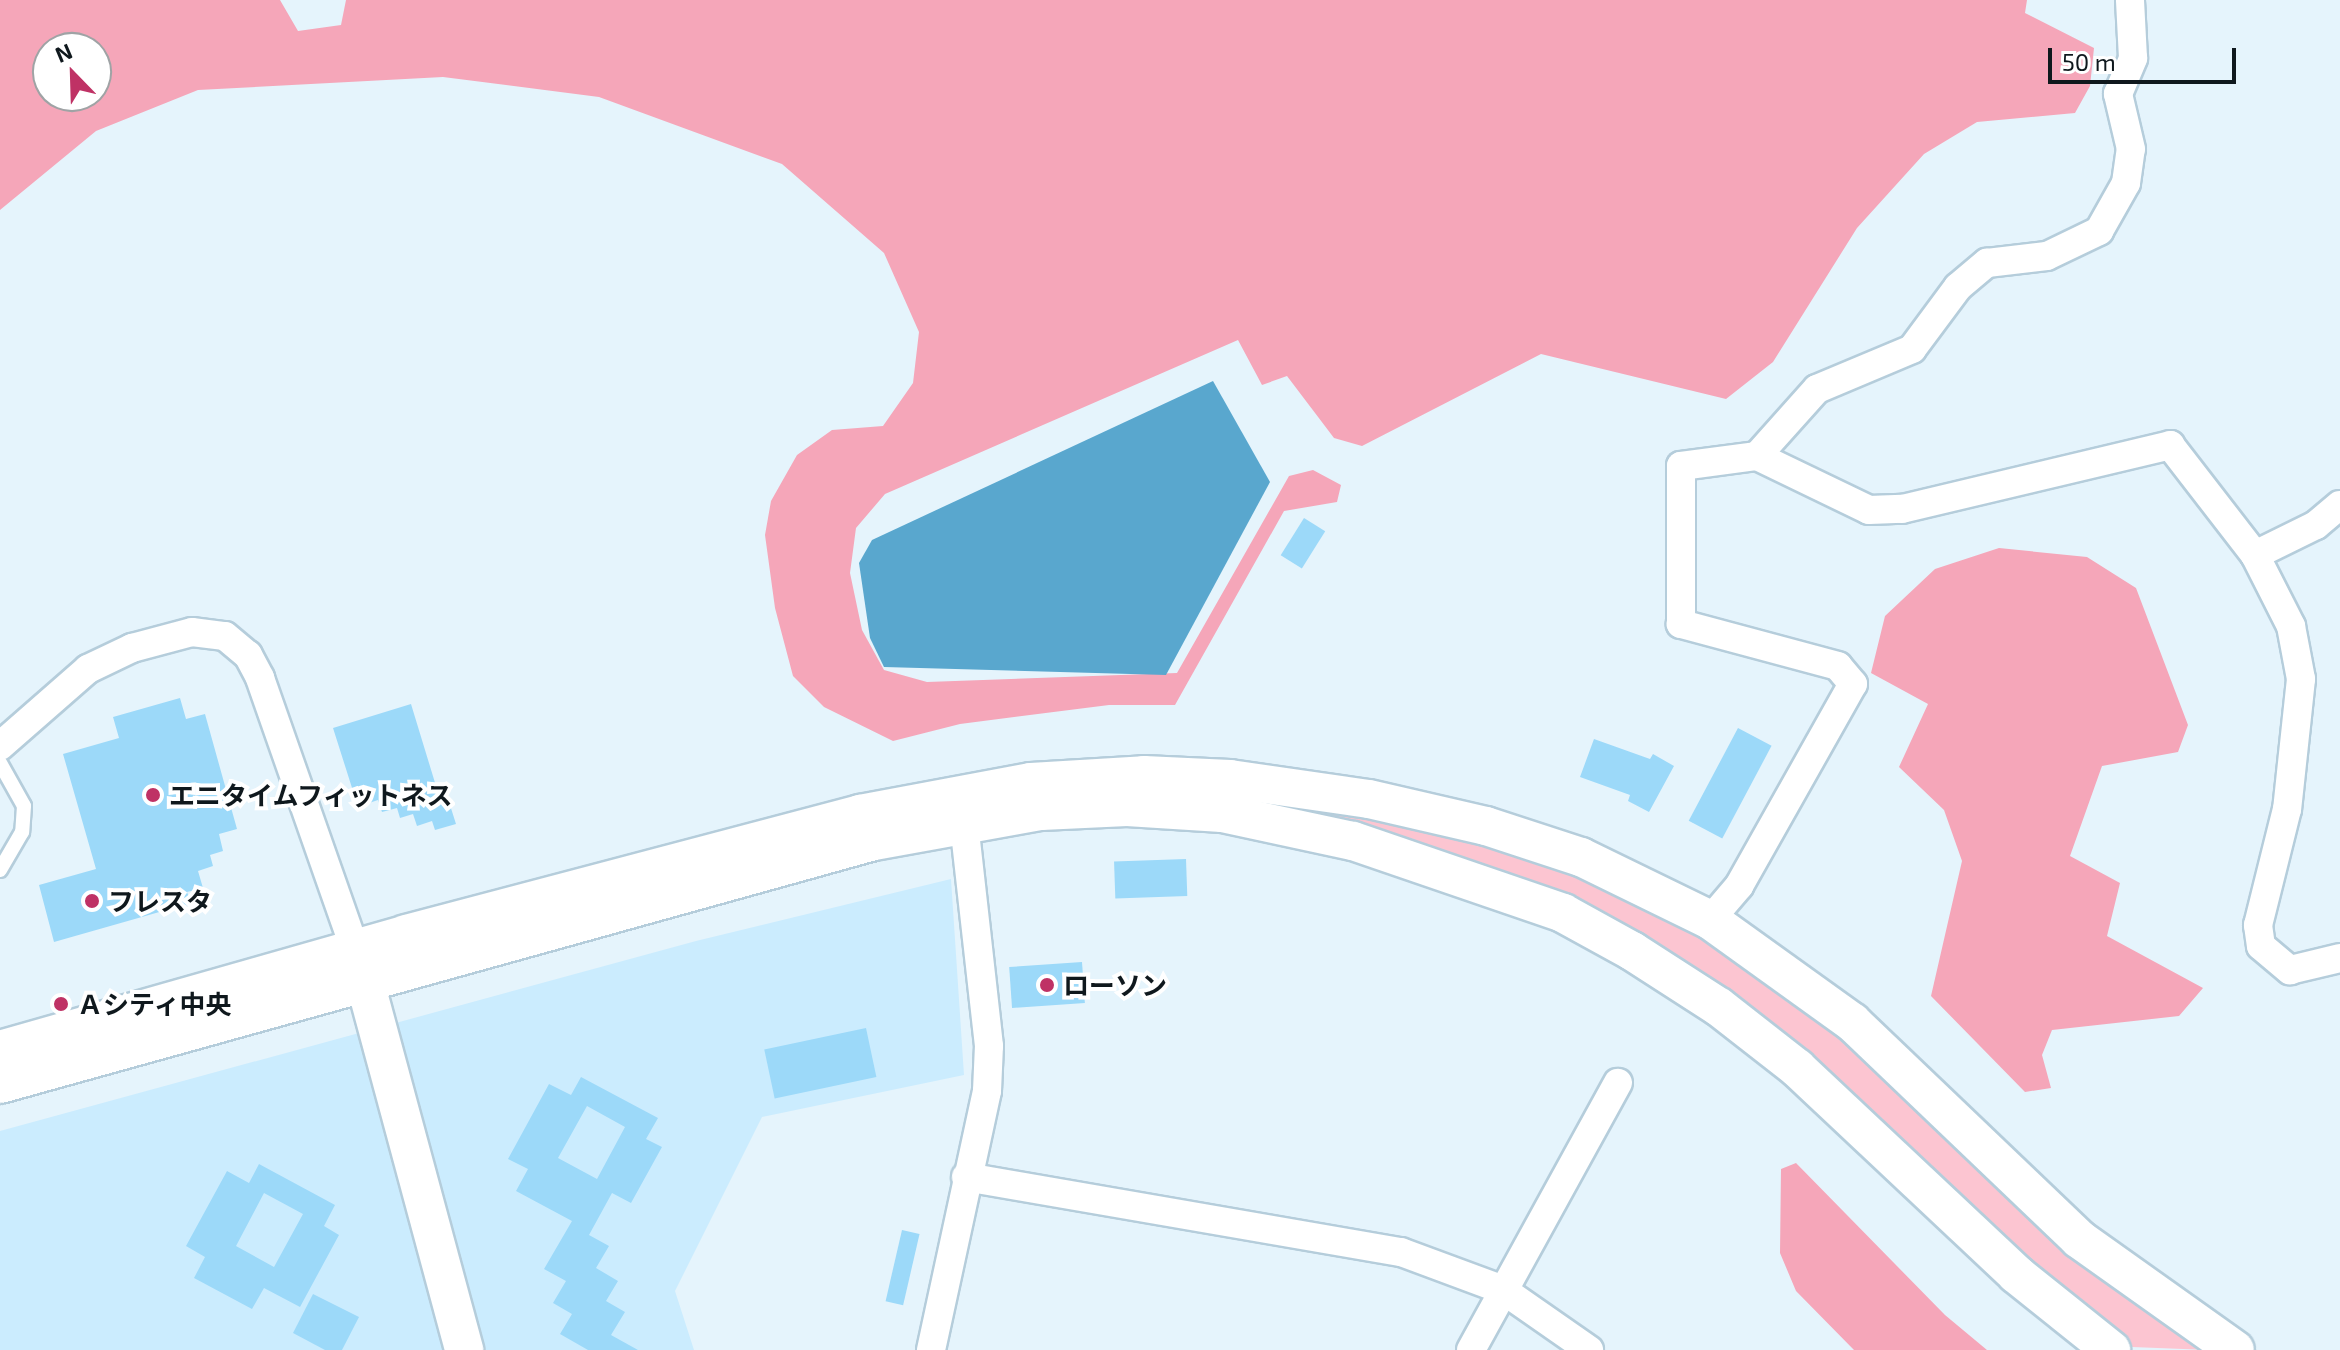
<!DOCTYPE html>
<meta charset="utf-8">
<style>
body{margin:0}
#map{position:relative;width:2340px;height:1350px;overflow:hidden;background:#e5f4fc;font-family:"Exo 2","Noto Sans JP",sans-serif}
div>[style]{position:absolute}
.built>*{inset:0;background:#cbecfe}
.green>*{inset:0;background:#fcc5d1}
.forest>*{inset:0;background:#f5a6b9}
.water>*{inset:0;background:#59a7ce}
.building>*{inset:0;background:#9cd9f9;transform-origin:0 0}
.roads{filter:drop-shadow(2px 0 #b5cddb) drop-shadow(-2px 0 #b5cddb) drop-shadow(0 2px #b5cddb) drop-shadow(0 -2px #b5cddb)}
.lane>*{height:14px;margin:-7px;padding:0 7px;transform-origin:7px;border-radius:7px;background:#fff}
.street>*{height:28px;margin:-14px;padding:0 14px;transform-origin:14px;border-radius:14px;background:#fff}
.secondary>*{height:38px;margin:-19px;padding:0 19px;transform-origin:19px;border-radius:19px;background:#fff}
.dots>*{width:22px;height:22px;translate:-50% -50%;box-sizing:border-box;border:4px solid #fff;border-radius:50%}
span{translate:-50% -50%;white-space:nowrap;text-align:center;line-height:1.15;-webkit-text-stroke:8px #fff;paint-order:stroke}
.poi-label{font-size:26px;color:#0f181d;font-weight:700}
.left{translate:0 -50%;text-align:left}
.north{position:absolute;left:32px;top:32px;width:80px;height:80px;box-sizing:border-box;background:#fff;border:2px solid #9fa3a5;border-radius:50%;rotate:337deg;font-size:22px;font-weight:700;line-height:32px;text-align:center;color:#0f181d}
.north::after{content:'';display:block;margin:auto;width:28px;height:36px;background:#bf3265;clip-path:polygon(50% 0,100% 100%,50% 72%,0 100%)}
.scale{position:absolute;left:2048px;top:48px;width:188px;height:36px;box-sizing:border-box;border:4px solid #0f181d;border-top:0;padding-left:10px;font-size:24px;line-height:28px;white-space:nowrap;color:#0f181d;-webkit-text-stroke:6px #fff;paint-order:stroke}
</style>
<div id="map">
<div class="built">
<i style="clip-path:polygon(951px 879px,964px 1075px,762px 1117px,675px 1291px,694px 1350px,0 1350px,0 1131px,696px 941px)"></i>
</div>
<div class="green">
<i style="clip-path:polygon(1186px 787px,1393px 817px,1586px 873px,1776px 975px,2209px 1350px,2132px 1347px,2020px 1255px,1801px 1044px,1719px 985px)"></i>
</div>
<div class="forest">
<i style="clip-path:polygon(evenodd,0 0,280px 0,298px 31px,341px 25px,346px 0,2027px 0,2025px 13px,2094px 48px,2090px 86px,2075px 113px,1977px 122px,1924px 154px,1857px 228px,1773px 362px,1726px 399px,1541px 354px,1362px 446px,1334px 438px,1287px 376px,1262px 385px,1238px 340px,885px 494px,856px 528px,850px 573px,862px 630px,884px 670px,927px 682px,1177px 673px,1289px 476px,1313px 470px,1341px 485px,1337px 502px,1284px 511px,1175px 705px,1109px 705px,960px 724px,893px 741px,824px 707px,793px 676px,775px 608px,765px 535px,771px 501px,797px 455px,832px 430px,883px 426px,913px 383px,919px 332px,884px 253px,782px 164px,599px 97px,443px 77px,198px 90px,96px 131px,0 210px,0 0,48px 48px,96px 48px,96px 96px,48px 96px,48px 48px)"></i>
<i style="clip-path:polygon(1999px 548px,2087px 557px,2136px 588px,2188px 725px,2178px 752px,2102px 766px,2070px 856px,2120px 883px,2107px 936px,2203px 988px,2179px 1016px,2052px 1030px,2042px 1055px,2051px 1088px,2025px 1092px,1931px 996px,1962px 861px,1944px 810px,1899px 767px,1928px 704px,1871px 673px,1885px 616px,1935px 569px)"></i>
<i style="clip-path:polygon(1796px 1163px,1945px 1315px,1987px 1350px,1854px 1350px,1796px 1291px,1780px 1253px,1781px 1169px)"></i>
</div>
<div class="water">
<i style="clip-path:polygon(1213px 381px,1270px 482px,1166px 675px,884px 667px,870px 638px,859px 563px,872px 540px)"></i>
</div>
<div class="building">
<i style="left:1304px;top:518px;width:25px;height:44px;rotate:32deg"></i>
<i style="clip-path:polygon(180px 698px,186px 719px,205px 714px,237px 829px,219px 834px,223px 851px,210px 855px,213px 866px,198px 871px,203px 888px,187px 892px,191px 903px,54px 942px,39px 885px,96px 869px,63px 754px,119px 738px,113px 717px)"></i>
<i style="clip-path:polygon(411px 704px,436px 786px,443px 783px,456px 824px,435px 830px,432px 821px,417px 826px,413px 814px,400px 818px,397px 808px,382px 812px,378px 800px,366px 804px,362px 788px,353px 791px,333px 728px)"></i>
<i style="left:1738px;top:728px;width:38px;height:105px;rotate:28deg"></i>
<i style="clip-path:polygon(1594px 739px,1650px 759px,1653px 754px,1674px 766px,1649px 812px,1628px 801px,1630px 795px,1580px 777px)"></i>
<i style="left:1186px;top:859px;width:37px;height:72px;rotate:88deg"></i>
<i style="left:1082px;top:962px;width:41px;height:73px;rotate:86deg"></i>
<i style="left:866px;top:1028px;width:50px;height:104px;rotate:78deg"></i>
<i style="clip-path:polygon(evenodd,581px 1077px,658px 1118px,646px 1139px,662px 1147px,631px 1203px,612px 1193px,589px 1235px,609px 1246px,596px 1268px,618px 1281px,606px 1301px,625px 1312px,611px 1335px,638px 1350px,588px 1350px,560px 1334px,572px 1314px,553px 1303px,566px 1281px,544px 1269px,572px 1221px,516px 1191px,528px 1169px,508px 1159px,549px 1084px,571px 1095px,581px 1077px,587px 1106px,625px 1127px,597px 1179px,558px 1158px,587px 1106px)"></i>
<i style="clip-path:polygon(evenodd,259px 1164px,335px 1205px,324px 1226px,339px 1235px,300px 1307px,264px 1288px,252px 1309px,194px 1278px,205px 1257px,186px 1246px,227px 1171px,249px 1183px,259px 1164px,264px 1193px,303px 1214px,274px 1267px,236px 1246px,264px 1193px)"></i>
<i style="left:902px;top:1230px;width:18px;height:73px;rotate:13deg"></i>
<i style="clip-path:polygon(313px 1294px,359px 1317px,342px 1350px,325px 1350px,293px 1333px)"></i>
</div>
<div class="roads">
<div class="lane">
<i style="left:0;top:763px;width:49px;rotate:60.8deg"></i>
<i style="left:24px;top:806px;width:26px;rotate:94deg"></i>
<i style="left:22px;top:832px;width:44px;rotate:120.1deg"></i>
</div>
<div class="street">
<i style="left:1757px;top:456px;width:124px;rotate:25.7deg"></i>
<i style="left:1869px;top:510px;width:33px;rotate:-2deg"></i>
<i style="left:1902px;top:509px;width:276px;rotate:-13.4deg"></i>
<i style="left:2170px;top:445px;width:139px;rotate:52.3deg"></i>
<i style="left:2255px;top:555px;width:80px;rotate:63.1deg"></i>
<i style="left:2291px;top:626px;width:54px;rotate:79.3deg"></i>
<i style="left:2301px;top:679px;width:131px;rotate:96.1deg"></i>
<i style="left:2287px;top:809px;width:120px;rotate:104deg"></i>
<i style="left:2258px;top:925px;width:21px;rotate:82deg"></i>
<i style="left:2261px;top:946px;width:38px;rotate:40deg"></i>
<i style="left:2290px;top:970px;width:51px;rotate:-13.5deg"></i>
<i style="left:2255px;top:555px;width:68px;rotate:-26.2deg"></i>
<i style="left:2316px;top:525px;width:31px;rotate:-40deg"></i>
<i style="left:0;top:746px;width:117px;rotate:-41.2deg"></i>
<i style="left:88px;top:669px;width:49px;rotate:-25.5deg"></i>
<i style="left:132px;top:648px;width:62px;rotate:-14.9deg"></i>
<i style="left:192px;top:632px;width:33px;rotate:7deg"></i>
<i style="left:225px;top:636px;width:30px;rotate:40deg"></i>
<i style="left:248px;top:655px;width:26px;rotate:62deg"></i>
<i style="left:260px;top:678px;width:306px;rotate:70.7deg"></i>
<i style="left:1710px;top:920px;width:45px;rotate:-49.5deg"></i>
<i style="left:1739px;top:886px;width:232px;rotate:-60.6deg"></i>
<i style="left:1853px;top:684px;width:23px;rotate:-130deg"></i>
<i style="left:1838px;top:666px;width:163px;rotate:-165deg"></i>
<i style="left:1681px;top:624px;width:158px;rotate:-90deg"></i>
<i style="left:1681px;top:466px;width:77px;rotate:-7.5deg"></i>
<i style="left:1757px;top:456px;width:90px;rotate:-48.2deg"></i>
<i style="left:1817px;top:389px;width:103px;rotate:-22.8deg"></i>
<i style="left:1912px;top:349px;width:77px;rotate:-53.4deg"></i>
<i style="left:1958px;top:287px;width:38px;rotate:-40deg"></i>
<i style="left:1987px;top:263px;width:60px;rotate:-6.7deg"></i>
<i style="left:2047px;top:256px;width:58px;rotate:-25.7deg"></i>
<i style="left:2099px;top:231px;width:55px;rotate:-60.6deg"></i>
<i style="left:2126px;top:183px;width:34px;rotate:-82deg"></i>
<i style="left:2131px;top:149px;width:57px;rotate:-103.3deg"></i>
<i style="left:2118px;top:94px;width:39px;rotate:-67deg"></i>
<i style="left:2133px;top:58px;width:58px;rotate:-93deg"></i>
<i style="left:966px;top:1177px;width:441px;rotate:9.8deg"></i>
<i style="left:1401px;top:1252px;width:109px;rotate:20.4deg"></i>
<i style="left:1503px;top:1290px;width:105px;rotate:34.9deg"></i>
<i style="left:931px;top:1350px;width:265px;rotate:-77.8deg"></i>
<i style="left:987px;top:1091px;width:45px;rotate:-87.5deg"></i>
<i style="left:989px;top:1046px;width:225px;rotate:-96.4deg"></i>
<i style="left:1471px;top:1350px;width:305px;rotate:-61.2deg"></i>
</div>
<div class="secondary">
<i style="left:365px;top:982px;width:381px;rotate:74.9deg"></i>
<i style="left:0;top:1050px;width:422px;rotate:-15.9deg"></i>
<i style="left:406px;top:934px;width:470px;rotate:-14.8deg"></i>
<i style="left:860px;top:814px;width:174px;rotate:-10.6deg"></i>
<i style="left:1031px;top:782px;width:113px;rotate:-3.5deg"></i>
<i style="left:1144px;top:775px;width:86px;rotate:2.7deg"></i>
<i style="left:1230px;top:779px;width:140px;rotate:8.2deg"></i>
<i style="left:1369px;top:799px;width:120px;rotate:13deg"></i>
<i style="left:1486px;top:826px;width:100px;rotate:18.1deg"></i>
<i style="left:1581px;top:857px;width:144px;rotate:26deg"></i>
<i style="left:1710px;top:920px;width:175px;rotate:35.7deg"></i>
<i style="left:1852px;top:1022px;width:314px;rotate:43.7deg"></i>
<i style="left:2079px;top:1239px;width:191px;rotate:35.4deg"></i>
<i style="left:0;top:1084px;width:907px;rotate:-15.54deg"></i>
<i style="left:874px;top:841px;width:170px;rotate:-10.2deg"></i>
<i style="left:1041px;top:811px;width:86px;rotate:-2.7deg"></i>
<i style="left:1127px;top:807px;width:95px;rotate:3.6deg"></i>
<i style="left:1222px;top:813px;width:134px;rotate:12.1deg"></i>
<i style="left:1353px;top:841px;width:222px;rotate:18.9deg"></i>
<i style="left:1563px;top:913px;width:79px;rotate:28.8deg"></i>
<i style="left:1632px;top:951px;width:103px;rotate:32.8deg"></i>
<i style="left:1719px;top:1007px;width:99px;rotate:38deg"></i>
<i style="left:1797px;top:1068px;width:301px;rotate:43.2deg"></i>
<i style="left:2016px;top:1274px;width:122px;rotate:38.7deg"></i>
</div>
</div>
<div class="dots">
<i style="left:153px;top:795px;background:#bf3265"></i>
<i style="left:92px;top:901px;background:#bf3265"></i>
<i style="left:1047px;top:985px;background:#bf3265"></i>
<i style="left:61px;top:1004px;background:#bf3265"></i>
</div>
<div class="poi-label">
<span class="left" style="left:169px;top:795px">エニタイムフィットネス</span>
<span class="left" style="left:108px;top:901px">フレスタ</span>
<span class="left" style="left:1063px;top:985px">ローソン</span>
<span class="left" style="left:77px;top:1004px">Ａシティ中央</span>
</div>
<div class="north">N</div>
<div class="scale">50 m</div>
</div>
